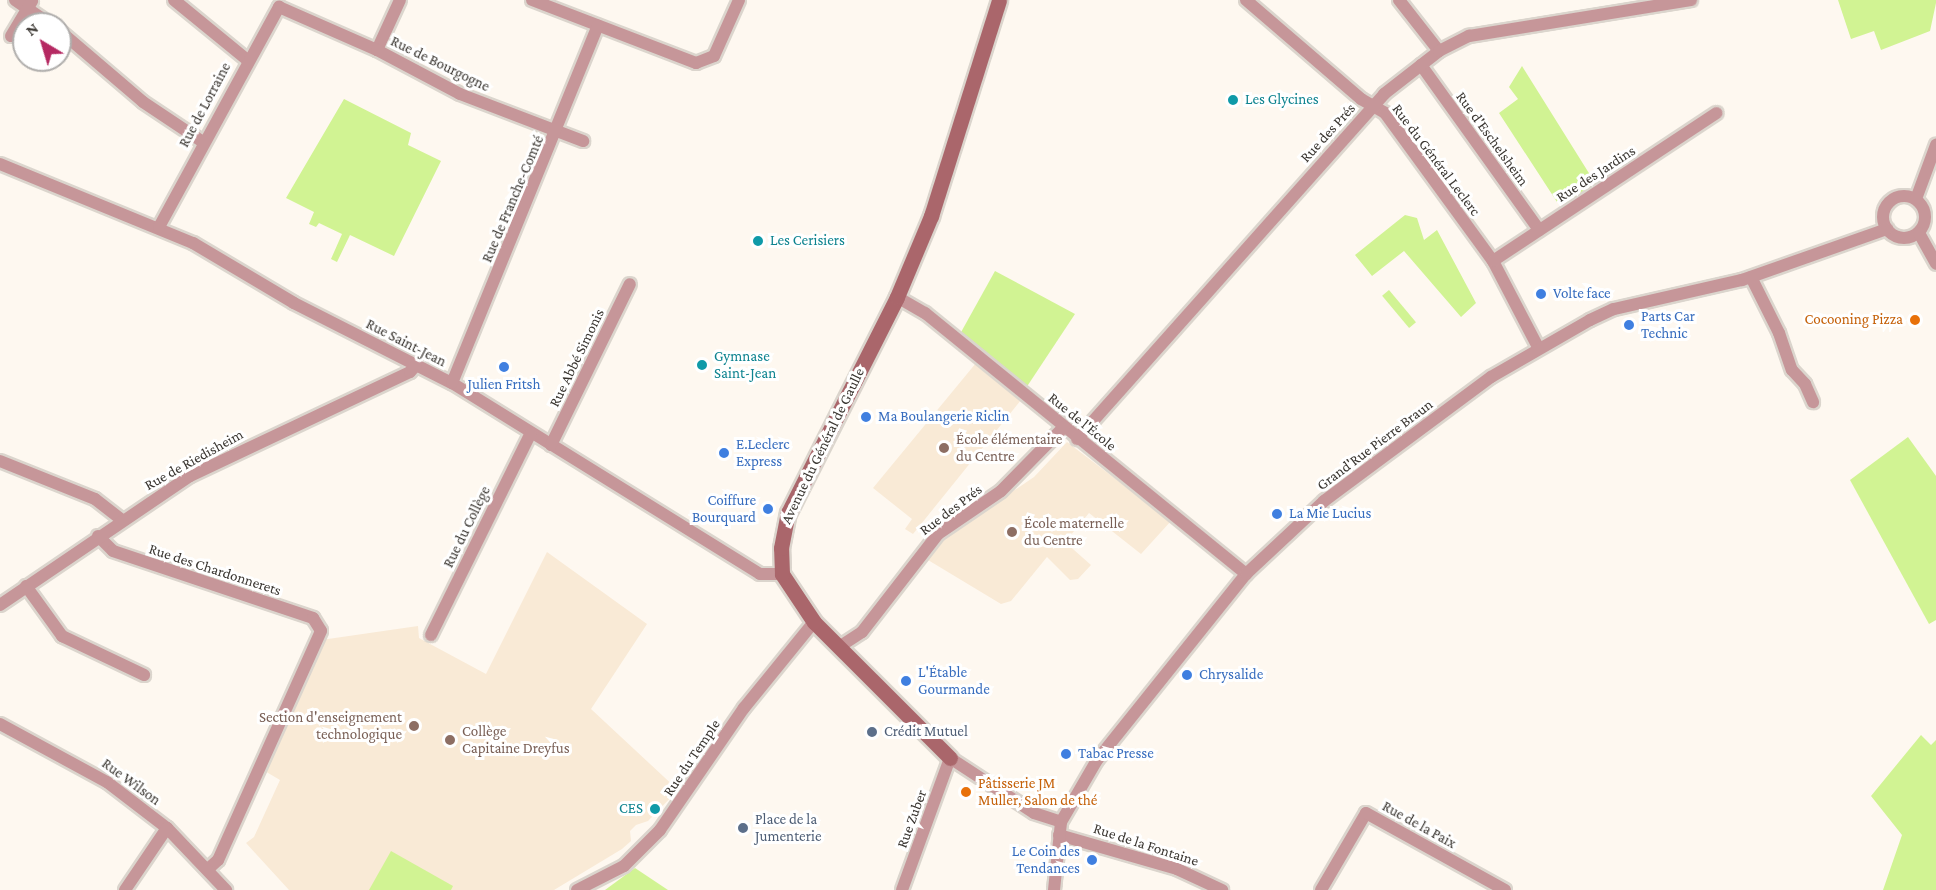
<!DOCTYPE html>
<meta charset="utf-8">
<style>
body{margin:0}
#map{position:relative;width:1936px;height:890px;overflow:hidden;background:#fef8f0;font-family:"Crimson Pro",serif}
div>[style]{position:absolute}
.built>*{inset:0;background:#f9ead6}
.green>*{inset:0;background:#d1f393;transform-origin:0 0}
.roads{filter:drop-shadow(2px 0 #dbd5cd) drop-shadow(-2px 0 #dbd5cd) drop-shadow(0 2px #dbd5cd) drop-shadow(0 -2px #dbd5cd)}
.minor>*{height:12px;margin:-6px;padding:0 6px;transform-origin:6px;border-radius:6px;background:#c69699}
.minor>.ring{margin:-6px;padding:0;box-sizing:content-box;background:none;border:12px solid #c69699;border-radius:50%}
.secondary>*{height:15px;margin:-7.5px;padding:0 7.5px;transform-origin:7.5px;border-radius:7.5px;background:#aa666b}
.dots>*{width:16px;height:16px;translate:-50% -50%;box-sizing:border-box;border:3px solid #fff;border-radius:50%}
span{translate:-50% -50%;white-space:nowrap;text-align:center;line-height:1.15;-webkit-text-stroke:6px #fff;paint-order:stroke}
.street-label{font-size:15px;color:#393530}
.culture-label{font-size:15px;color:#0d838f}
.left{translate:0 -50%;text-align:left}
.right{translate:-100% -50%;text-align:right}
.shop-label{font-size:15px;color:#366cbe}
.food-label{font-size:15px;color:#c56008}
.education-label{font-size:15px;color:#785e54}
.service-label{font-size:15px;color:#4e5e75}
.north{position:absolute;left:12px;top:12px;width:60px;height:60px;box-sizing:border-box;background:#fff;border:2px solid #b0aeac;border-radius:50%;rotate:322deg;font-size:16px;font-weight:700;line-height:24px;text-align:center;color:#393530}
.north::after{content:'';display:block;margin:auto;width:21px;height:27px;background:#b52962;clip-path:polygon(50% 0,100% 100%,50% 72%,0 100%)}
</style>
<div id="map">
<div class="built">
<i style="clip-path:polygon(976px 363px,1021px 400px,913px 534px,905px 529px,912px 519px,873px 488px)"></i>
<i style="clip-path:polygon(1067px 442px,1171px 521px,1141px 554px,1089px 513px,1065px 542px,1091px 565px,1078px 579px,1070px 580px,1047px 557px,1011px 601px,1001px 604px,923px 557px,935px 544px,1034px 477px)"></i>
<i style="clip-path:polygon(547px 552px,647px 624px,591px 709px,678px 790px,648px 821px,636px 825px,630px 831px,631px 841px,622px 849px,554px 890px,289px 890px,246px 843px,254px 837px,280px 780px,263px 770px,321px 640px,418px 626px,419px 638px,486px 674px)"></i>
</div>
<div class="green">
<i style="clip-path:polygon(1838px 0,1936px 0,1936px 3px,1930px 31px,1881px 50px,1874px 31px,1851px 39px)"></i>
<i style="clip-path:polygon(1522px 66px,1597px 186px,1568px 204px,1564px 198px,1557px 202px,1499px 113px,1518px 99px,1509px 87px)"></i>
<i style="clip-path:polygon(344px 99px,411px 133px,408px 145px,441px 161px,394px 256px,350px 235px,337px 262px,331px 259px,342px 234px,319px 223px,316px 227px,309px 224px,314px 212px,286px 198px)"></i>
<i style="clip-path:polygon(1405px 215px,1417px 218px,1424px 240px,1437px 230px,1476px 303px,1461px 317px,1404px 251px,1372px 276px,1355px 255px)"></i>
<i style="clip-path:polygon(995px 271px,1075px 314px,1026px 388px,960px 334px)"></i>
<i style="left:1389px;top:290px;width:42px;height:9px;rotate:50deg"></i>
<i style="clip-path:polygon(1908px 437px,1936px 476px,1936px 620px,1929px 624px,1850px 480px)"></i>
<i style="clip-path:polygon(1921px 735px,1931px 745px,1936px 740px,1936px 890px,1883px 890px,1902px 835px,1871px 796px)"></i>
<i style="clip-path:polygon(391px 851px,453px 886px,451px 890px,369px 890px)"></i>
<i style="clip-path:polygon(635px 868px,668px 890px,605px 890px)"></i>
</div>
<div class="roads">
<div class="minor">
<i style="left:15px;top:0;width:42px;rotate:34.4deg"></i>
<i style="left:174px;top:0;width:93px;rotate:39.3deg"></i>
<i style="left:532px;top:0;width:176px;rotate:21deg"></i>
<i style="left:696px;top:63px;width:19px;rotate:-21deg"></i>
<i style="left:714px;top:56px;width:61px;rotate:-65.9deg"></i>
<i style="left:1246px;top:0;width:152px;rotate:40.7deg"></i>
<i style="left:1361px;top:99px;width:28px;rotate:30deg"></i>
<i style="left:1385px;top:113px;width:183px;rotate:53.9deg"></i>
<i style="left:1493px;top:261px;width:97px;rotate:62.4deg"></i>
<i style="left:1399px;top:0;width:65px;rotate:51.9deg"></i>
<i style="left:60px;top:31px;width:109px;rotate:40.5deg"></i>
<i style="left:143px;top:102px;width:72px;rotate:33.7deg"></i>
<i style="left:11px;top:36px;width:41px;rotate:-59deg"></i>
<i style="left:377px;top:50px;width:55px;rotate:-65.3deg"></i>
<i style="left:1421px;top:65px;width:203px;rotate:54.4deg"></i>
<i style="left:0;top:164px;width:209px;rotate:22.3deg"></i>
<i style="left:193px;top:243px;width:117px;rotate:30.7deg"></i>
<i style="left:294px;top:303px;width:177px;rotate:26.9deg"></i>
<i style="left:452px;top:383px;width:362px;rotate:31.8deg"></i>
<i style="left:760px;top:574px;width:22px"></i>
<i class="ring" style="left:1883px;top:196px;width:30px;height:30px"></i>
<i style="left:1916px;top:199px;width:58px;rotate:-69.7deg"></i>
<i style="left:159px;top:227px;width:251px;rotate:-61.4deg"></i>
<i style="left:279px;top:7px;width:107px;rotate:23.7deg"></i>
<i style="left:377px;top:50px;width:94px;rotate:27.9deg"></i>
<i style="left:460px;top:94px;width:132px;rotate:20.9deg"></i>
<i style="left:1919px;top:233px;width:35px;rotate:61deg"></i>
<i style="left:1493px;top:261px;width:268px;rotate:-33.5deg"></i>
<i style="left:1751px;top:277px;width:63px;rotate:63.4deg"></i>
<i style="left:1779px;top:333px;width:39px;rotate:71deg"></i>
<i style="left:1792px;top:370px;width:19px;rotate:47deg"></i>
<i style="left:1805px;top:384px;width:20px;rotate:66deg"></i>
<i style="left:897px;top:297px;width:32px;rotate:30deg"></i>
<i style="left:925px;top:313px;width:414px;rotate:39.1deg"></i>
<i style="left:452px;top:383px;width:386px;rotate:-67.8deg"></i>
<i style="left:1077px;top:439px;width:462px;rotate:-48.3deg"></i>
<i style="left:1384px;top:94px;width:70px;rotate:-38deg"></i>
<i style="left:1439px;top:51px;width:34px;rotate:-27deg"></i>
<i style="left:1469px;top:36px;width:225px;rotate:-9.2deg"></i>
<i style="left:551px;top:445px;width:179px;rotate:-63.9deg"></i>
<i style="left:0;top:461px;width:102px;rotate:21.8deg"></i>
<i style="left:95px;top:499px;width:33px;rotate:38deg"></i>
<i style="left:98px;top:536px;width:21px;rotate:45deg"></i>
<i style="left:113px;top:551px;width:211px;rotate:18.5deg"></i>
<i style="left:313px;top:618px;width:15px;rotate:58deg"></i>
<i style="left:321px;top:631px;width:251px;rotate:114.2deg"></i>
<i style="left:218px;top:860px;width:13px;rotate:138deg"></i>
<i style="left:26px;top:586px;width:62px;rotate:54.2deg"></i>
<i style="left:62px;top:636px;width:91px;rotate:25.4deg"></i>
<i style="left:0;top:605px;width:230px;rotate:-34.2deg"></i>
<i style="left:190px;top:476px;width:243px;rotate:-25.3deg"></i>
<i style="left:410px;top:372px;width:9px;rotate:-49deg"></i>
<i style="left:431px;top:635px;width:225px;rotate:-63.7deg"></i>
<i style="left:839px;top:647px;width:27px;rotate:-33deg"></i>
<i style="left:862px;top:632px;width:124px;rotate:-52.2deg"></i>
<i style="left:938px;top:534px;width:76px;rotate:-34.3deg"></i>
<i style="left:1001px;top:491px;width:90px;rotate:-45.5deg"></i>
<i style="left:0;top:724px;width:122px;rotate:28.5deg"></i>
<i style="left:107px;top:782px;width:76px;rotate:37.5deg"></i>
<i style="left:167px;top:828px;width:86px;rotate:46.4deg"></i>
<i style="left:1059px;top:835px;width:123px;rotate:16.1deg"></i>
<i style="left:1177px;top:869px;width:50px;rotate:25deg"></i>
<i style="left:125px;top:890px;width:75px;rotate:-55.9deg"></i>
<i style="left:577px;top:890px;width:53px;rotate:-27.1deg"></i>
<i style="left:624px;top:866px;width:51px;rotate:-45deg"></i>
<i style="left:660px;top:830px;width:148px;rotate:-55.5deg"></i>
<i style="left:744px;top:708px;width:111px;rotate:-50.9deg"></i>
<i style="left:902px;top:890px;width:140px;rotate:-70deg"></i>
<i style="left:950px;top:758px;width:100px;rotate:33.2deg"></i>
<i style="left:1034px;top:813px;width:28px;rotate:18deg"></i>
<i style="left:1054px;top:890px;width:68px;rotate:-84.1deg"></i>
<i style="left:1061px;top:822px;width:72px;rotate:-59.9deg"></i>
<i style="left:1097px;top:760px;width:238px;rotate:-51.3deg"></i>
<i style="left:1246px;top:574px;width:107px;rotate:-43.1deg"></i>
<i style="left:1324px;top:501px;width:208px;rotate:-36.6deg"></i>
<i style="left:1491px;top:377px;width:114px;rotate:-29.9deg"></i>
<i style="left:1590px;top:320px;width:26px;rotate:-25deg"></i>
<i style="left:1614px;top:309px;width:131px;rotate:-12.8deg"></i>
<i style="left:1742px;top:280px;width:154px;rotate:-19.4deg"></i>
<i style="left:1321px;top:890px;width:89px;rotate:-59.7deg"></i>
<i style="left:1366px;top:813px;width:159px;rotate:29deg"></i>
</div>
<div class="secondary">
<i style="left:950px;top:758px;width:192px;rotate:-135deg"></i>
<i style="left:814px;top:622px;width:58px;rotate:-123.7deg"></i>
<i style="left:782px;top:574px;width:26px;rotate:-92deg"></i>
<i style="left:781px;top:548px;width:36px;rotate:-79deg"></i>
<i style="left:788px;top:513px;width:242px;rotate:-63.2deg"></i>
<i style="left:897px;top:297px;width:88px;rotate:-67.2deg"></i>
<i style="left:931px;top:216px;width:226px;rotate:-72.5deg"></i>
</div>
</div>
<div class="dots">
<i style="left:1233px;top:100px;background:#0f9aa8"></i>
<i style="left:758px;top:241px;background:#0f9aa8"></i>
<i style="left:1541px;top:294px;background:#3f7fe0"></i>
<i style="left:1915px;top:320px;background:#e8710a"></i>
<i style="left:1629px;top:325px;background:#3f7fe0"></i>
<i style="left:702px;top:365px;background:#0f9aa8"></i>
<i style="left:504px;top:367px;background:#3f7fe0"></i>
<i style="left:866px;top:417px;background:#3f7fe0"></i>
<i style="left:944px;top:448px;background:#8d6e63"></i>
<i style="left:724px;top:453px;background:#3f7fe0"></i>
<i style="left:768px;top:509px;background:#3f7fe0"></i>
<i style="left:1277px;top:514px;background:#3f7fe0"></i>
<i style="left:1012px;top:532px;background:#8d6e63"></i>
<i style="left:1187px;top:675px;background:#3f7fe0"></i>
<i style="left:906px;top:681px;background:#3f7fe0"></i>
<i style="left:414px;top:726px;background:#8d6e63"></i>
<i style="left:872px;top:732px;background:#5c6f8a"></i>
<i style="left:450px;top:740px;background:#8d6e63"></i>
<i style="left:1066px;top:754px;background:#3f7fe0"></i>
<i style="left:966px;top:792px;background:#e8710a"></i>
<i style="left:655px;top:809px;background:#0f9aa8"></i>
<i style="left:743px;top:828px;background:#5c6f8a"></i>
<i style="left:1092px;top:860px;background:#3f7fe0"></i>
</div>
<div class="street-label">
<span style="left:440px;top:64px;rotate:26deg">Rue de Bourgogne</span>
<span style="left:205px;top:105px;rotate:-62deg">Rue de Lorraine</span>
<span style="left:1328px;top:133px;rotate:-48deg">Rue des Prés</span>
<span style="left:1492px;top:139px;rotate:54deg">Rue d'Eschelsheim</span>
<span style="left:1436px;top:160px;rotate:53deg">Rue du Général Leclerc</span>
<span style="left:1596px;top:174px;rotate:-33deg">Rue des Jardins</span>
<span style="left:513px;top:199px;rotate:-67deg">Rue de Franche-Comté</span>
<span style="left:406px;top:343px;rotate:27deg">Rue Saint-Jean</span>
<span style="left:577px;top:358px;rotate:-64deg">Rue Abbé Simonis</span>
<span style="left:1082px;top:422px;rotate:39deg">Rue de l'École</span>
<span style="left:1375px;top:445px;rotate:-37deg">Grand'Rue Pierre Braun</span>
<span style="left:823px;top:446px;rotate:-64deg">Avenue du Général de Gaulle</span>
<span style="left:194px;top:460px;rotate:-29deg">Rue de Riedisheim</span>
<span style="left:951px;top:510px;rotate:-37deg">Rue des Prés</span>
<span style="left:467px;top:527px;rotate:-64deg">Rue du Collège</span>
<span style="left:215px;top:570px;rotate:18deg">Rue des Chardonnerets</span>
<span style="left:692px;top:758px;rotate:-56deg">Rue du Temple</span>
<span style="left:131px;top:782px;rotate:36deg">Rue Wilson</span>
<span style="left:912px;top:819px;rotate:-70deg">Rue Zuber</span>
<span style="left:1419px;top:825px;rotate:29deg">Rue de la Paix</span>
<span style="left:1146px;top:845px;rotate:18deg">Rue de la Fontaine</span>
</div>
<div class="culture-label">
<span class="left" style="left:1245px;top:100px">Les Glycines</span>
<span class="left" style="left:770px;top:241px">Les Cerisiers</span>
<span class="left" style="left:714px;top:365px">Gymnase<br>Saint-Jean</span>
<span class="right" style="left:643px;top:809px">CES</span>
</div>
<div class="shop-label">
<span class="left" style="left:1553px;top:294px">Volte face</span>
<span class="left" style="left:1641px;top:325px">Parts Car<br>Technic</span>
<span style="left:504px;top:385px">Julien Fritsh</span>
<span class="left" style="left:878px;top:417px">Ma Boulangerie Riclin</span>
<span class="left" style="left:736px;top:453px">E.Leclerc<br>Express</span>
<span class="right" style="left:756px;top:509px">Coiffure<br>Bourquard</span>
<span class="left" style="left:1289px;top:514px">La Mie Lucius</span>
<span class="left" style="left:918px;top:681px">L'Étable<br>Gourmande</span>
<span class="left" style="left:1199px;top:675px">Chrysalide</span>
<span class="left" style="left:1078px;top:754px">Tabac Presse</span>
<span class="right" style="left:1080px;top:860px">Le Coin des<br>Tendances</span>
</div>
<div class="food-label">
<span class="right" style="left:1903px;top:320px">Cocooning Pizza</span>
<span class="left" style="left:978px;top:792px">Pâtisserie JM<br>Muller, Salon de thé</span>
</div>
<div class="education-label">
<span class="left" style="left:956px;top:448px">École élémentaire<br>du Centre</span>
<span class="left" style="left:1024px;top:532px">École maternelle<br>du Centre</span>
<span class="right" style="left:402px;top:726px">Section d'enseignement<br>technologique</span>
<span class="left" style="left:462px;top:740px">Collège<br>Capitaine Dreyfus</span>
</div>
<div class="service-label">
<span class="left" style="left:884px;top:732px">Crédit Mutuel</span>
<span class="left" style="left:755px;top:828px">Place de la<br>Jumenterie</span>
</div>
<div class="north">N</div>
</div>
